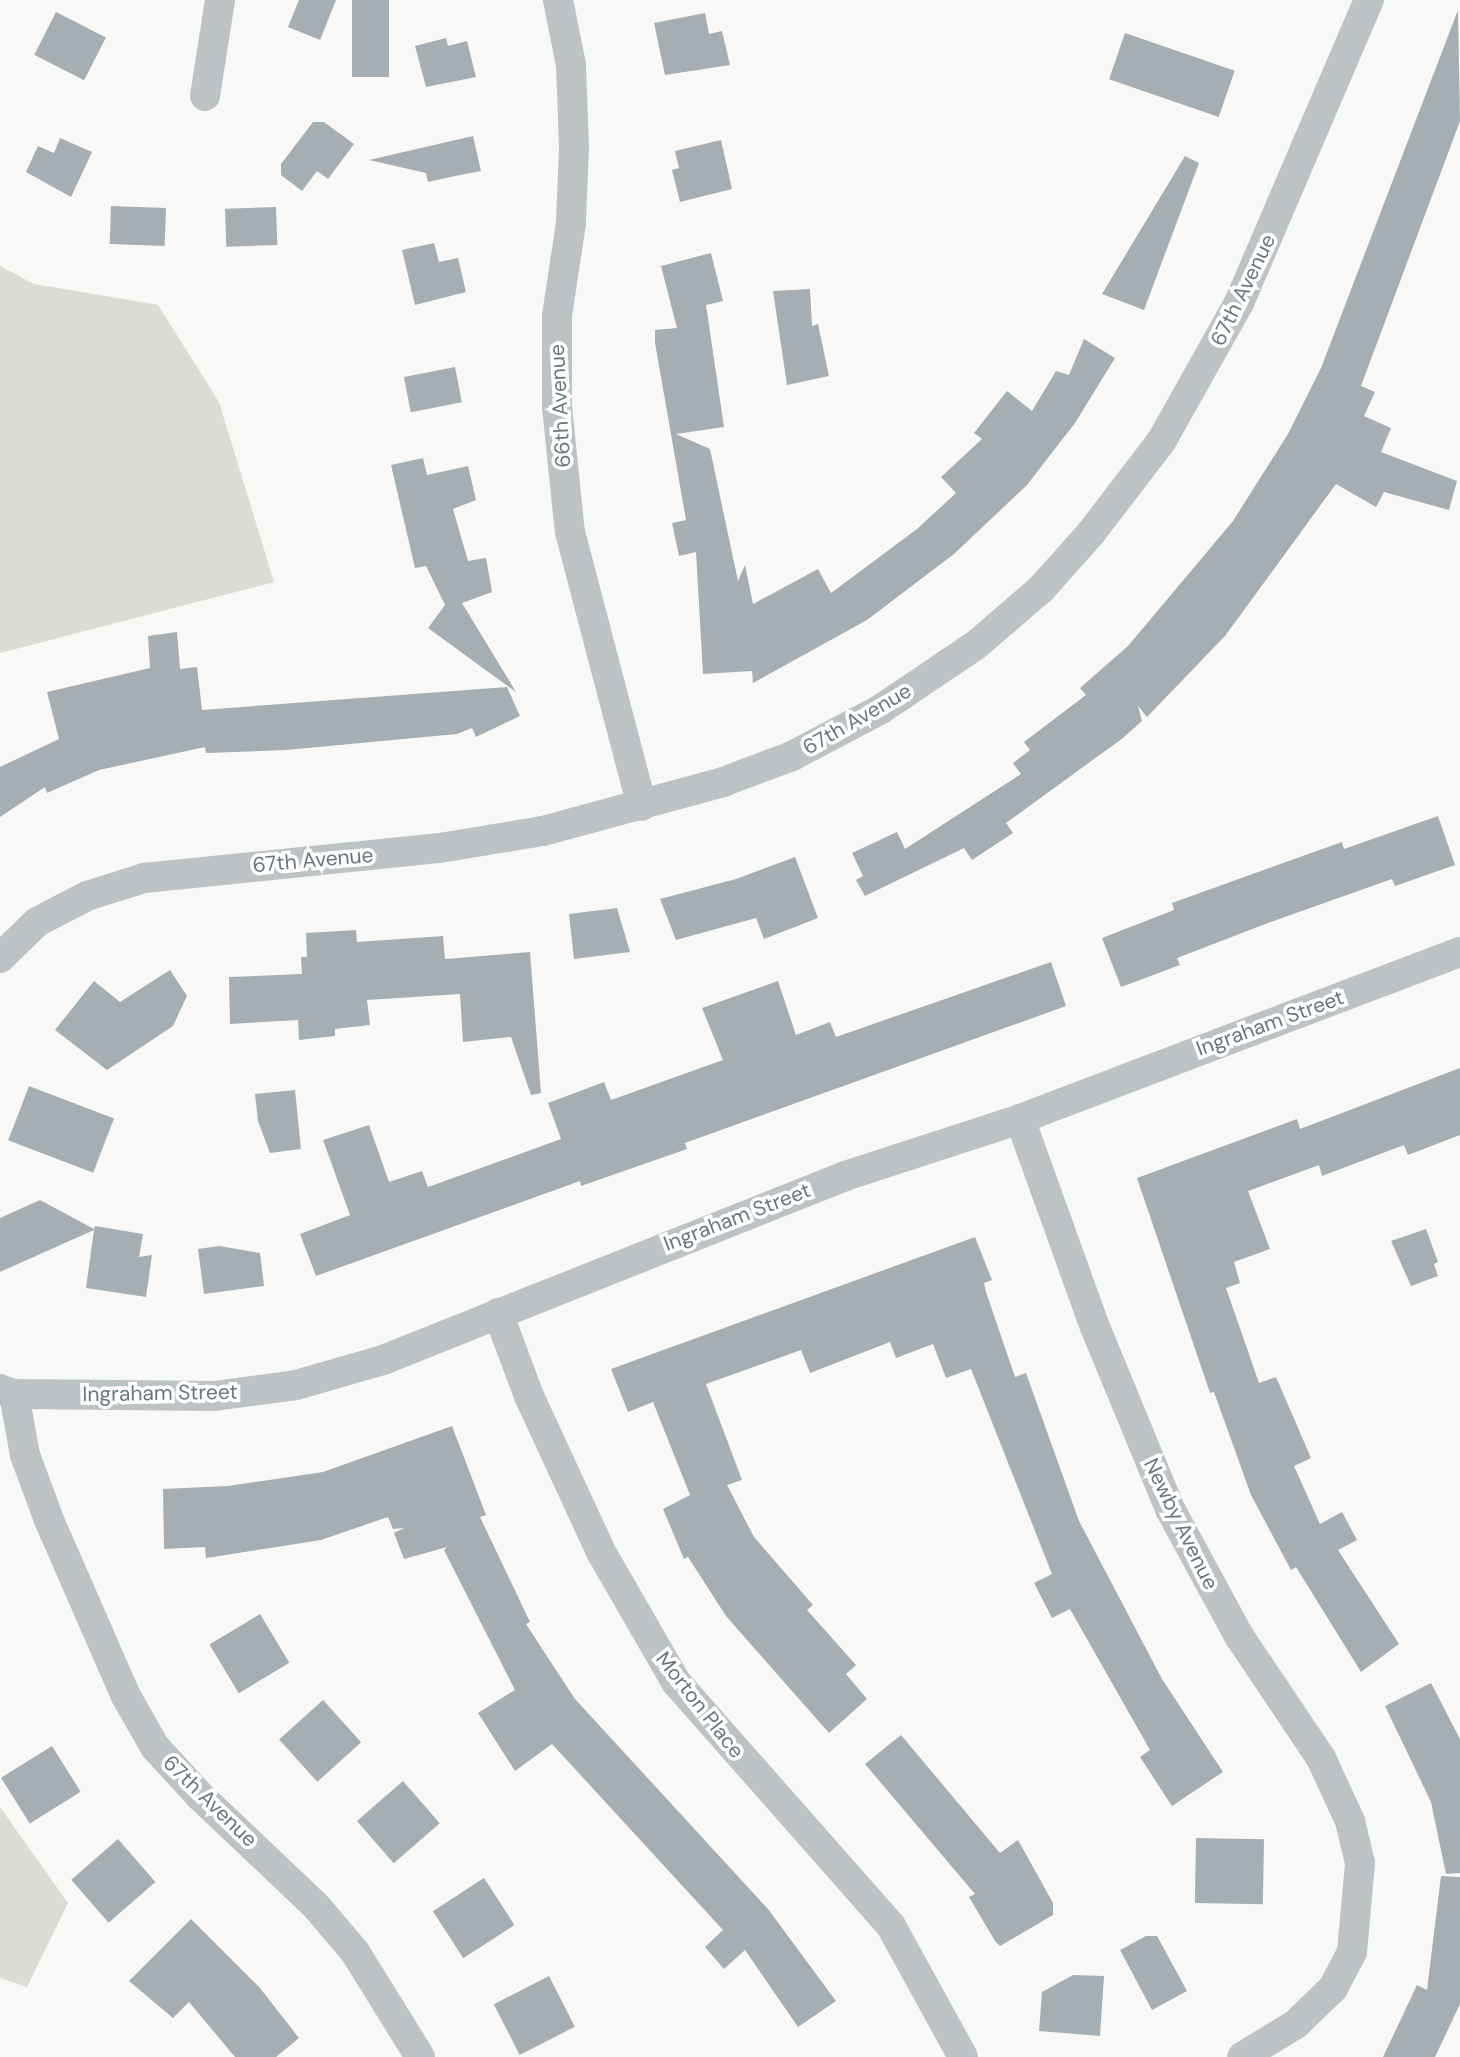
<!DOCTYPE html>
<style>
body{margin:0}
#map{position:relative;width:1460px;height:2057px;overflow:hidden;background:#f8f8f6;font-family:"DM Sans",sans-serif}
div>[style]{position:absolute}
.green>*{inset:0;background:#d9ddd5}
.building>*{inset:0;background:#a5afb3;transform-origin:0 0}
.street>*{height:30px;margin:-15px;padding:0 15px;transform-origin:15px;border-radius:15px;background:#bdc3c5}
span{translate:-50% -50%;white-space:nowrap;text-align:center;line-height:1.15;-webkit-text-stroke:7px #fff;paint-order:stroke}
.street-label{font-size:21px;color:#66777f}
</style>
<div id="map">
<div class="green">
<i style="clip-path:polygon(0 266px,34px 284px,158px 305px,219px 402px,274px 582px,0 653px)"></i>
<i style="clip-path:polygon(0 1807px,68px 1903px,27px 1987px,0 1978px)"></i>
</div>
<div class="building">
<i style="clip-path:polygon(299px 0,336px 0,320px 40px,288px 27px)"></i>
<i style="left:352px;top:0;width:37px;height:77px"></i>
<i style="clip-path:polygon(1458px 10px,1460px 121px,1361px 386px,1375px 392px,1364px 416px,1391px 428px,1381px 452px,1457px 481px,1449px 510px,1384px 492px,1376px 507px,1336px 484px,1225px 636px,1147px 717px,1138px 706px,1142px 721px,1123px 738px,1006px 823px,1013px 833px,972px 860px,964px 848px,865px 896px,856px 880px,863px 876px,852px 853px,897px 832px,905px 849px,1021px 774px,1013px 763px,1030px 750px,1024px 742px,1086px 695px,1080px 688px,1128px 646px,1233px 521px,1288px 434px,1321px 368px)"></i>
<i style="left:56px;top:12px;width:56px;height:48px;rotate:27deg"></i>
<i style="clip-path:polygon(705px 13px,709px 34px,722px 31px,730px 65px,665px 75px,654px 23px)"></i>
<i style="left:1125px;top:33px;width:116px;height:49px;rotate:19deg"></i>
<i style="clip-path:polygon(446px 38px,448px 46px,467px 41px,476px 77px,426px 87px,415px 46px)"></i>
<i style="clip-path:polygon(313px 122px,324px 122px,354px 144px,328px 179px,317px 171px,302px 191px,281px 175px,281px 164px)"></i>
<i style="clip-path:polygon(473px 136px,481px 171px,460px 175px,428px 182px,426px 173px,369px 160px)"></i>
<i style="clip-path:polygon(60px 138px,92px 152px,71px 197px,26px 172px,38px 146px,54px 153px)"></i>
<i style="clip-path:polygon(721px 140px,732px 189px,680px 202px,672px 170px,679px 168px,675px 151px)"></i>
<i style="clip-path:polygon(1185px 156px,1199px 163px,1144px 310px,1102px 294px)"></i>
<i style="left:111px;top:206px;width:55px;height:38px;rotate:2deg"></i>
<i style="left:276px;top:207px;width:38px;height:51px;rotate:88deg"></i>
<i style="clip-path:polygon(434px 243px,439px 262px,458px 258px,466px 292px,415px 305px,402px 250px)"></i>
<i style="clip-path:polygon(711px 253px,723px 301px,706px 305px,724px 427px,676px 434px,710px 449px,738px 581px,745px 565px,753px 604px,818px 569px,831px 593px,917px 529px,956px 493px,941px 477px,982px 439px,974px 433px,1007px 391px,1032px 411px,1056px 371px,1069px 375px,1084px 339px,1115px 358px,1075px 423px,1027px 485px,954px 554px,867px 620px,753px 683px,752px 671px,703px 674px,696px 552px,679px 556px,672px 523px,686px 520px,655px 343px,655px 330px,677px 328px,661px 266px)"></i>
<i style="clip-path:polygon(810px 289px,812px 326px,818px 324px,829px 376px,787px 385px,773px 291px)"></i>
<i style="left:455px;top:367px;width:36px;height:52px;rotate:79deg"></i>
<i style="clip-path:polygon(423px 458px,427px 475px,468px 466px,476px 500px,453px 509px,468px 561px,486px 558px,492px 592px,462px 603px,516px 692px,428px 628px,445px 605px,426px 566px,415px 568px,391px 465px)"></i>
<i style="clip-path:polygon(177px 632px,180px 669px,197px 667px,202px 710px,507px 687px,520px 716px,476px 737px,472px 728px,457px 734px,286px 750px,206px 753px,205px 747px,99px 770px,47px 793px,45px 787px,0 817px,0 767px,59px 739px,47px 692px,150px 668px,148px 636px)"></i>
<i style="clip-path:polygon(1438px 816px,1455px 865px,1395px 886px,1392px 879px,1268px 923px,1177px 958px,1180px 965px,1121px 987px,1102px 938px,1174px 910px,1172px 903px,1283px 863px,1342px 842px,1344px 849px)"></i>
<i style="clip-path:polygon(795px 857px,818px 918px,764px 939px,756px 918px,676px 940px,660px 899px,736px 879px)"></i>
<i style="clip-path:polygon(617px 908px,630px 952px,574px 959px,569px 914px)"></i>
<i style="clip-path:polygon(356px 930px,357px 942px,443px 936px,445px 959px,530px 952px,541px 1093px,531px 1095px,511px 1037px,463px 1042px,460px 994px,367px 1000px,370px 1025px,335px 1029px,335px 1036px,299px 1040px,298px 1020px,230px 1024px,229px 977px,302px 974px,301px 957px,307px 957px,306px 933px)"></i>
<i style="clip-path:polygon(1051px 962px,1066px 1006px,685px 1143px,687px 1149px,581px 1186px,580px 1181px,316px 1276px,300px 1234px,350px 1215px,323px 1140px,369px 1125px,389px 1182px,422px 1171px,428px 1187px,561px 1139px,548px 1103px,604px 1082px,611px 1100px,723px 1060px,702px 1008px,778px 981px,796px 1035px,830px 1022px,836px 1037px)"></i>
<i style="clip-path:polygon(170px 970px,187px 996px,173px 1026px,107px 1070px,55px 1030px,94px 981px,120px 1002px)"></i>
<i style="clip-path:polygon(1460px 1068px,1460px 1135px,1408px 1155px,1404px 1145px,1322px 1176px,1319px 1165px,1248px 1191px,1270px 1249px,1234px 1262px,1240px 1283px,1226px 1288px,1259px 1383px,1276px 1377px,1311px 1458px,1294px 1466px,1320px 1524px,1342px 1512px,1357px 1540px,1338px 1550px,1399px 1644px,1361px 1672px,1296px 1567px,1291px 1570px,1251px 1495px,1214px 1392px,1210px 1393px,1137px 1178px,1297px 1119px,1300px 1129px)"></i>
<i style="left:29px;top:1086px;width:91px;height:58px;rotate:21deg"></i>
<i style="clip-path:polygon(295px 1090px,301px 1149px,270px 1153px,258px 1121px,255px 1094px)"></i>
<i style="clip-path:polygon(40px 1200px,94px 1229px,95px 1226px,143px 1234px,139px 1257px,152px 1255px,146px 1297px,86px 1288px,94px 1230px,0 1272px,0 1218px)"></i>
<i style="clip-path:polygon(1426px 1229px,1438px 1262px,1434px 1264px,1438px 1276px,1411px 1286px,1391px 1241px)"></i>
<i style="clip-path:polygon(975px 1237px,992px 1280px,984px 1283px,986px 1292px,1015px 1377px,1026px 1373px,1079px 1521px,1162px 1679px,1223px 1772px,1172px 1806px,1140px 1757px,1150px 1750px,1070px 1609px,1052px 1618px,1034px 1583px,1052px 1574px,971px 1369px,946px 1378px,933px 1344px,896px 1358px,890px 1342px,810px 1373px,801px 1350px,706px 1384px,742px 1480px,727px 1485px,754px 1537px,813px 1605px,807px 1610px,856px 1665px,846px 1674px,867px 1699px,829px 1733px,726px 1616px,688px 1557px,684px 1559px,663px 1509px,690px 1495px,653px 1402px,628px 1412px,611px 1369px)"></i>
<i style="clip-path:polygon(219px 1246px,260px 1253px,264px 1286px,204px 1294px,198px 1249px)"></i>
<i style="clip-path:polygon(452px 1426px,486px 1515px,480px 1517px,530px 1622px,526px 1624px,575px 1699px,768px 1909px,836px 2001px,798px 2027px,745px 1950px,724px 1969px,705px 1947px,723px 1930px,552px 1744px,515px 1771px,478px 1713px,515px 1690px,444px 1550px,447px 1547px,404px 1559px,394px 1533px,404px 1528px,393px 1529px,388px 1517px,321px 1540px,206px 1558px,205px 1547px,164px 1549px,163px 1489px,228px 1486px,323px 1472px)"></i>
<i style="left:260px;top:1614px;width:57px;height:59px;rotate:59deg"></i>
<i style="clip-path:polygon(1431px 1683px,1460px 1739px,1460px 1873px,1446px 1874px,1431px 1802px,1385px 1706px)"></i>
<i style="left:323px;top:1700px;width:57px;height:59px;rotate:48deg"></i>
<i style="clip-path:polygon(901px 1735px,1000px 1853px,1018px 1840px,1053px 1903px,1053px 1915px,1000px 1946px,995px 1941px,969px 1897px,975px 1894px,865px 1764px)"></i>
<i style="left:52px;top:1746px;width:54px;height:60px;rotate:58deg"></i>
<i style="left:403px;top:1781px;width:56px;height:61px;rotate:49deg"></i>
<i style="left:1196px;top:1838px;width:68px;height:65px;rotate:1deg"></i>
<i style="left:118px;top:1839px;width:57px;height:62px;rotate:49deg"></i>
<i style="clip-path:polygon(1441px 1876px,1460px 1877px,1460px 2004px,1435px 2057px,1383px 2057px,1417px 1985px,1427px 1990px)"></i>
<i style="left:484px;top:1878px;width:56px;height:61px;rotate:57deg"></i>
<i style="clip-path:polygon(191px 1919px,260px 1988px,299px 2038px,276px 2057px,235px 2057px,189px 2002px,173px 2018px,129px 1981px)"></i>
<i style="clip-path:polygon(1146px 1936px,1157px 1936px,1187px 1991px,1152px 2010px,1120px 1950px)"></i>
<i style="clip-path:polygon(1073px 1975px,1104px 1976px,1100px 2036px,1039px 2031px,1042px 1992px)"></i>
<i style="left:549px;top:1976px;width:57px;height:62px;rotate:63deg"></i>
</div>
<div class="street">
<i style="left:558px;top:0;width:66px;rotate:78.7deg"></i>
<i style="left:571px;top:65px;width:82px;rotate:87.9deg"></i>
<i style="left:574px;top:147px;width:76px;rotate:92.3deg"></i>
<i style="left:571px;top:223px;width:94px;rotate:98.6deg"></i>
<i style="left:557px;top:316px;width:91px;rotate:90deg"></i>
<i style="left:557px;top:407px;width:126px;rotate:84.1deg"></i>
<i style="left:570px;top:532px;width:283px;rotate:75.3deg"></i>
<i style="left:205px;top:96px;width:97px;rotate:-81.1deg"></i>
<i style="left:0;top:958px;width:52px;rotate:-44.2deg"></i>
<i style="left:37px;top:922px;width:56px;rotate:-27.5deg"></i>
<i style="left:87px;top:896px;width:60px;rotate:-17.5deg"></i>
<i style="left:144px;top:878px;width:298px;rotate:-5.8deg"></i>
<i style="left:440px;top:848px;width:104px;rotate:-9.4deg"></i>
<i style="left:543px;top:831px;width:187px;rotate:-15.2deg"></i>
<i style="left:723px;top:782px;width:74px;rotate:-20.6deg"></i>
<i style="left:792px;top:756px;width:101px;rotate:-27.8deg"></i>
<i style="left:881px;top:709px;width:115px;rotate:-34deg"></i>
<i style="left:976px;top:645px;width:87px;rotate:-40.8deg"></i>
<i style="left:1042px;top:588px;width:74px;rotate:-48.3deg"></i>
<i style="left:1091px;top:533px;width:117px;rotate:-52.6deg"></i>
<i style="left:1162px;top:440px;width:157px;rotate:-60.7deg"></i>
<i style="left:1239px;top:303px;width:330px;rotate:-66.8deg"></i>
<i style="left:1020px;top:1119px;width:221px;rotate:70.2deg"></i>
<i style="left:1095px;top:1327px;width:197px;rotate:67.6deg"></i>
<i style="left:1170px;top:1509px;width:145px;rotate:61.5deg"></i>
<i style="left:1239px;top:1636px;width:147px;rotate:56.1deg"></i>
<i style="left:1321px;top:1758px;width:69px;rotate:65.3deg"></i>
<i style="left:1350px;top:1821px;width:43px;rotate:76.6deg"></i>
<i style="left:1360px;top:1863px;width:89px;rotate:95.1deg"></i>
<i style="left:1352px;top:1952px;width:41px;rotate:117.8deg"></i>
<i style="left:1333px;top:1988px;width:52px;rotate:135.8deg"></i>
<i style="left:1296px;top:2024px;width:63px;rotate:148.6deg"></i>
<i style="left:498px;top:1313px;width:89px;rotate:69.5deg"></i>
<i style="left:529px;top:1396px;width:172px;rotate:65.2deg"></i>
<i style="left:601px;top:1552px;width:150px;rotate:60deg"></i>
<i style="left:676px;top:1682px;width:325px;rotate:48.6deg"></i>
<i style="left:891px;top:1926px;width:149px;rotate:61.2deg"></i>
<i style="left:0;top:1389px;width:15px;rotate:20deg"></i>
<i style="left:14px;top:1394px;width:201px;rotate:0.6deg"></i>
<i style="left:215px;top:1396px;width:82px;rotate:-7.7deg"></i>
<i style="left:296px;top:1385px;width:91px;rotate:-16deg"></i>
<i style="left:383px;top:1360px;width:497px;rotate:-21.7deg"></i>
<i style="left:845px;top:1176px;width:184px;rotate:-18deg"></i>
<i style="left:1020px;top:1119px;width:471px;rotate:-20.8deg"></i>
<i style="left:14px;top:1394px;width:62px;rotate:79.8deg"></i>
<i style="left:25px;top:1455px;width:69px;rotate:69.7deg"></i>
<i style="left:49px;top:1520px;width:192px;rotate:66.4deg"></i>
<i style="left:126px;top:1696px;width:59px;rotate:60.4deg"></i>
<i style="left:155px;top:1747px;width:65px;rotate:47.5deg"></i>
<i style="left:199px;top:1795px;width:161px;rotate:43.5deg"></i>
<i style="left:316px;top:1906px;width:60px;rotate:49.7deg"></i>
<i style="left:355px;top:1952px;width:123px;rotate:58.2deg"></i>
</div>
<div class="street-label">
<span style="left:1243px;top:290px;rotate:-64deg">67th Avenue</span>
<span style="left:560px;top:406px;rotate:-93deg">66th Avenue</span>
<span style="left:857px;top:719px;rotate:-30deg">67th Avenue</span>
<span style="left:313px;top:860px;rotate:-5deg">67th Avenue</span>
<span style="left:1270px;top:1023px;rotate:-20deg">Ingraham Street</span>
<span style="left:737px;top:1217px;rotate:-21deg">Ingraham Street</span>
<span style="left:160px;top:1393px;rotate:-1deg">Ingraham Street</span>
<span style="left:1181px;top:1524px;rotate:64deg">Newby Avenue</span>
<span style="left:700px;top:1705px;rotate:52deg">Morton Place</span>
<span style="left:210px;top:1801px;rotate:44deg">67th Avenue</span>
</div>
</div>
